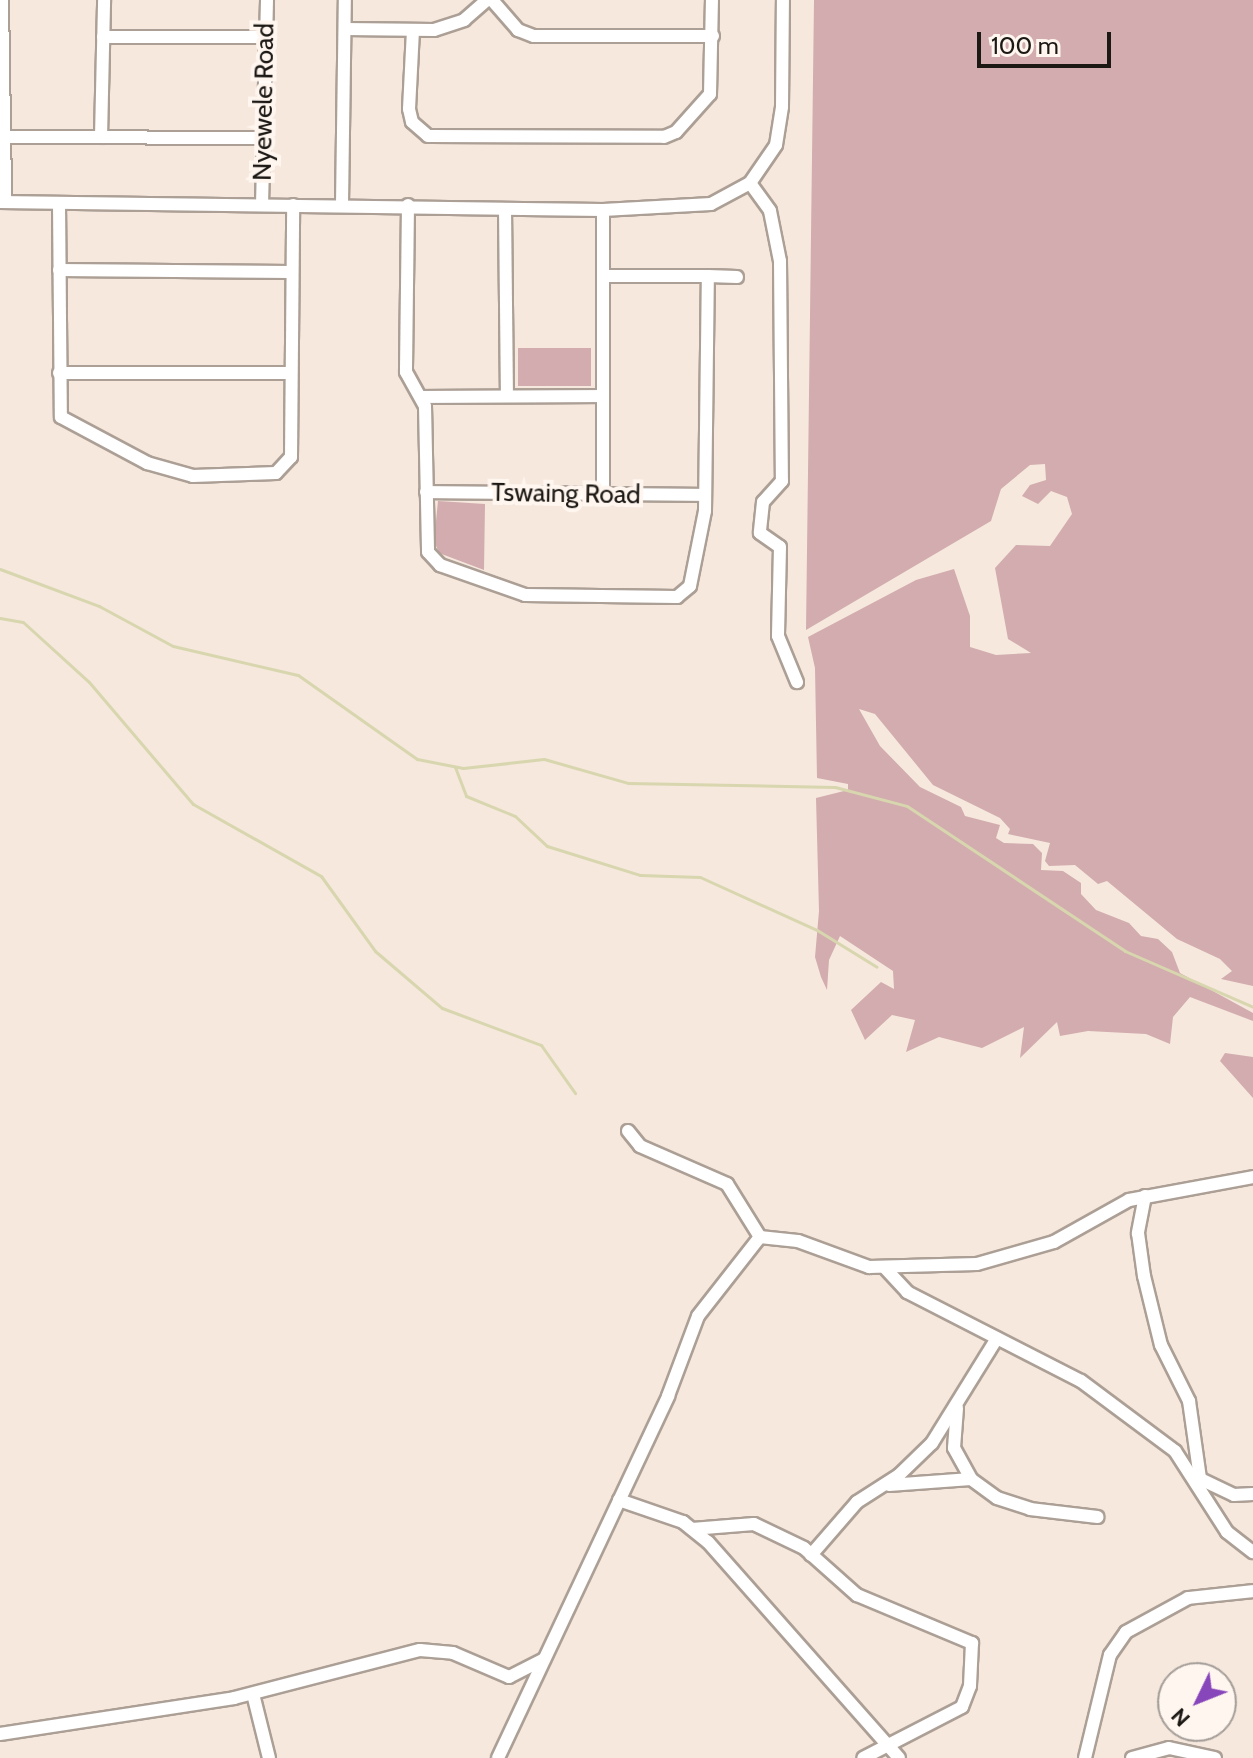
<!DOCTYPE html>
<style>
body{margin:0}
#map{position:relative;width:1253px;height:1758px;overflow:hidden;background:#f6e8dd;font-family:Cabin,sans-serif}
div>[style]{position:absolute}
.green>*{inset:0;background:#d2acae;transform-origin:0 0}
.stream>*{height:3px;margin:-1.5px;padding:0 1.5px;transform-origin:1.5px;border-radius:1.5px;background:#d8d6ae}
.roads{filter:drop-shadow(2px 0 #ac9f95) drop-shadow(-2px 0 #ac9f95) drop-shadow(0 2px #ac9f95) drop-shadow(0 -2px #ac9f95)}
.minor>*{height:12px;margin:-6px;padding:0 6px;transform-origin:6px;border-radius:6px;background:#fff}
span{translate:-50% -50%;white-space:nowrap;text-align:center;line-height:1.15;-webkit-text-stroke:8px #fff6f0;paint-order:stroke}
.street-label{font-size:26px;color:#1c1814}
.north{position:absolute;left:1157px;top:1662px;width:80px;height:80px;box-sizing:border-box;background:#fff6f0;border:2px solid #a49d98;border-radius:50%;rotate:227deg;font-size:22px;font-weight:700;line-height:32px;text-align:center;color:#1c1814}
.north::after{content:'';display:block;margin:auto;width:28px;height:36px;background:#8846bb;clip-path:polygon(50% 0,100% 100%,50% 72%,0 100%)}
.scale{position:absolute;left:977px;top:32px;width:134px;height:36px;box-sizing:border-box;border:4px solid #1c1814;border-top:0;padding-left:10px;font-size:24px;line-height:28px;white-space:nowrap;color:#1c1814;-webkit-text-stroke:6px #fff6f0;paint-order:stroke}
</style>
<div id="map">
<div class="green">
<i style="clip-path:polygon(814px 0,1253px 0,1253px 986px,1221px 979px,1232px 971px,1220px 959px,1177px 939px,1107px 881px,1098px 884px,1075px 865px,1049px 866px,1045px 861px,1050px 843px,1008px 834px,1010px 829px,1000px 818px,933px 785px,875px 714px,859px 709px,880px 746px,920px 787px,961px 807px,965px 816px,1000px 825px,996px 838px,1004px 843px,1033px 844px,1042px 853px,1041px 870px,1063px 871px,1081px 883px,1081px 894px,1096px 910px,1129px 923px,1141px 936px,1158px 939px,1172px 952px,1180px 973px,1253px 1013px,1253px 1021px,1190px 997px,1173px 1017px,1170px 1044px,1146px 1034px,1088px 1031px,1060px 1036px,1057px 1022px,1020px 1058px,1024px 1027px,982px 1048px,939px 1037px,906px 1052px,915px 1020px,892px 1015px,865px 1040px,851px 1010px,881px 982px,894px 989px,893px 971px,840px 936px,829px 960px,827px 990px,821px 977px,815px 957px,819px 911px,816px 798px,848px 790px,848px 784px,817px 778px,815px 668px,808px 637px,916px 580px,954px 569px,970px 616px,970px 647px,996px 655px,1031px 653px,1008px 639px,995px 568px,1016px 545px,1050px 546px,1072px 514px,1067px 497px,1051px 491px,1038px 504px,1022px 496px,1030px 485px,1046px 480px,1045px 464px,1030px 465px,1001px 489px,991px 521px,806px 630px)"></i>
<i style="left:518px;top:348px;width:73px;height:38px"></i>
<i style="clip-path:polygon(438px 501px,485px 504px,484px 570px,439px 553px,434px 541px)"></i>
<i style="clip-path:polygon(1225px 1053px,1253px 1057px,1253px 1098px,1220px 1061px)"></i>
</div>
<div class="stream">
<i style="left:0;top:569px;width:106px;rotate:20.5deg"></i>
<i style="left:99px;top:606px;width:84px;rotate:28.4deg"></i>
<i style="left:173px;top:646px;width:128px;rotate:13.1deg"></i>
<i style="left:298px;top:675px;width:146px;rotate:35.2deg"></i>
<i style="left:417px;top:759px;width:47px;rotate:11.1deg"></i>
<i style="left:463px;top:768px;width:81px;rotate:-6.3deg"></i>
<i style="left:544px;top:759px;width:87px;rotate:15.9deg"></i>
<i style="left:628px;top:783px;width:207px;rotate:1.1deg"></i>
<i style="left:835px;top:787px;width:74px;rotate:14.8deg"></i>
<i style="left:907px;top:806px;width:262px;rotate:33.6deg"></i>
<i style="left:1125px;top:951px;width:140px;rotate:23.6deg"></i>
<i style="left:0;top:618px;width:23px;rotate:10deg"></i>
<i style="left:23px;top:622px;width:89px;rotate:42.3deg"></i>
<i style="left:89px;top:682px;width:160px;rotate:49.6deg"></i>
<i style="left:193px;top:804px;width:147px;rotate:29.4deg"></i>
<i style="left:321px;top:876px;width:92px;rotate:54.2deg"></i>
<i style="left:375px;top:951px;width:88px;rotate:40.4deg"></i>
<i style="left:442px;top:1008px;width:106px;rotate:20.5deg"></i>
<i style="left:541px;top:1045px;width:59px;rotate:54.7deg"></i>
<i style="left:455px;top:767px;width:31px;rotate:69deg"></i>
<i style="left:466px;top:796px;width:53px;rotate:22.2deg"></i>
<i style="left:515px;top:816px;width:44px;rotate:43.2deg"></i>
<i style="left:547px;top:846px;width:97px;rotate:17.3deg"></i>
<i style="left:640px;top:875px;width:60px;rotate:1.9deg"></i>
<i style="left:700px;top:877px;width:128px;rotate:24.4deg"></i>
<i style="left:817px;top:930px;width:70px;rotate:31.7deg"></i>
</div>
<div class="roads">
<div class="minor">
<i style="left:2px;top:0;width:202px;rotate:89.1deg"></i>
<i style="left:492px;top:0;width:40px;rotate:49deg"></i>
<i style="left:518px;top:30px;width:17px;rotate:21deg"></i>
<i style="left:534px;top:36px;width:179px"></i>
<i style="left:345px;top:29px;width:89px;rotate:0.6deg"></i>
<i style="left:434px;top:30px;width:32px;rotate:-18deg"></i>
<i style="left:464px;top:20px;width:30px;rotate:-41deg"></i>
<i style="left:413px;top:30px;width:79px;rotate:92.9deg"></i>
<i style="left:409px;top:109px;width:13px;rotate:77deg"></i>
<i style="left:412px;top:122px;width:21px;rotate:41deg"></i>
<i style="left:428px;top:136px;width:236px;rotate:0.2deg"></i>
<i style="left:664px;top:137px;width:13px;rotate:-23deg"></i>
<i style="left:676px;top:132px;width:51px;rotate:-48.2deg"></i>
<i style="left:710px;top:94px;width:94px;rotate:-88.8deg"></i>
<i style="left:103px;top:37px;width:163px"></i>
<i style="left:2px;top:137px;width:261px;rotate:0.2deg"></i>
<i style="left:101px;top:137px;width:137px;rotate:-88.7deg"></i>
<i style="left:750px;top:183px;width:34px;rotate:54deg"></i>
<i style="left:770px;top:211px;width:51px;rotate:78.7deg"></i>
<i style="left:780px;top:261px;width:220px;rotate:89.5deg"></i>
<i style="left:782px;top:481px;width:28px;rotate:132deg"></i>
<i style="left:763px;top:502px;width:31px;rotate:96deg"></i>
<i style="left:760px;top:533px;width:24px;rotate:35deg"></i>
<i style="left:780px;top:547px;width:89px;rotate:91.3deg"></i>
<i style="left:778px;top:636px;width:50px;rotate:67.6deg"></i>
<i style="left:0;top:202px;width:603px;rotate:0.76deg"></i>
<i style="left:603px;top:210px;width:108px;rotate:-3.2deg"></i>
<i style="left:711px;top:204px;width:44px;rotate:-28.3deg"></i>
<i style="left:750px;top:183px;width:46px;rotate:-55.6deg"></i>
<i style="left:776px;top:145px;width:38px;rotate:-81deg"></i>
<i style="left:782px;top:107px;width:107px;rotate:-89.5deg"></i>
<i style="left:59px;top:203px;width:214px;rotate:89.5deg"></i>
<i style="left:61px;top:417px;width:98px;rotate:28.1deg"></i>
<i style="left:147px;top:463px;width:48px;rotate:15.8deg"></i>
<i style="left:193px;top:476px;width:83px;rotate:-2.1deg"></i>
<i style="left:276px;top:473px;width:22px;rotate:-47deg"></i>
<i style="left:291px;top:457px;width:252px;rotate:-89.5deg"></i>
<i style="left:342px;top:204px;width:204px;rotate:-89.2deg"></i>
<i style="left:262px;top:205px;width:205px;rotate:-88.6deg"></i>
<i style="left:408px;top:205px;width:167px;rotate:90.7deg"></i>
<i style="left:406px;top:372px;width:39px;rotate:61deg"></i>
<i style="left:425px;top:406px;width:146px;rotate:88.8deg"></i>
<i style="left:428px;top:552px;width:18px;rotate:47deg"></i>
<i style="left:440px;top:565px;width:90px;rotate:19.4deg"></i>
<i style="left:525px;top:595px;width:152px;rotate:0.8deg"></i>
<i style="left:677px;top:597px;width:17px;rotate:-40deg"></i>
<i style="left:690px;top:586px;width:76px;rotate:-78.7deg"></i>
<i style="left:705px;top:511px;width:235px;rotate:-89.3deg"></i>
<i style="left:708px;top:276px;width:105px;rotate:180deg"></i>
<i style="left:505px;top:209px;width:185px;rotate:89.4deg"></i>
<i style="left:59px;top:270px;width:231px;rotate:0.5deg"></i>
<i style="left:708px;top:276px;width:29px;rotate:2deg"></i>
<i style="left:59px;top:373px;width:231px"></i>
<i style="left:423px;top:397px;width:179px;rotate:-0.3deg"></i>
<i style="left:426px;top:492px;width:279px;rotate:0.6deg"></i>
<i style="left:603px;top:495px;width:285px;rotate:-90deg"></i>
<i style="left:628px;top:1131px;width:19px;rotate:51deg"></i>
<i style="left:640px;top:1146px;width:95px;rotate:23.6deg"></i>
<i style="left:727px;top:1184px;width:62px;rotate:58.1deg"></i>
<i style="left:1145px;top:1196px;width:38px;rotate:101deg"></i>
<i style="left:1138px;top:1233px;width:43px;rotate:82.1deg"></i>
<i style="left:1144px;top:1276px;width:71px;rotate:76.2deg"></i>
<i style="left:1161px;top:1345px;width:63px;rotate:63.4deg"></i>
<i style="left:1189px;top:1401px;width:78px;rotate:81.9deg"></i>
<i style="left:760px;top:1237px;width:38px;rotate:6deg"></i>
<i style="left:798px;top:1241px;width:76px;rotate:20.1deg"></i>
<i style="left:869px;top:1267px;width:108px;rotate:-1.6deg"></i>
<i style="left:977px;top:1264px;width:80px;rotate:-15.9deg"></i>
<i style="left:1054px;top:1242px;width:86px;rotate:-29.2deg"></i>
<i style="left:1129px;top:1200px;width:126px;rotate:-10.5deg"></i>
<i style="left:885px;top:1268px;width:33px;rotate:47deg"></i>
<i style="left:907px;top:1292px;width:195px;rotate:27.1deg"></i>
<i style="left:1081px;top:1381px;width:117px;rotate:36.7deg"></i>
<i style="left:1175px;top:1451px;width:96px;rotate:57.3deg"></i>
<i style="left:1227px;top:1532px;width:33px;rotate:38deg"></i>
<i style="left:957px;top:1408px;width:40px;rotate:94.3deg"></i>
<i style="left:954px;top:1448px;width:35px;rotate:61deg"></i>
<i style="left:971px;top:1479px;width:32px;rotate:36deg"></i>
<i style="left:997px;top:1498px;width:35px;rotate:18deg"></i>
<i style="left:1030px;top:1509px;width:68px;rotate:6.7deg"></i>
<i style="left:1194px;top:1476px;width:44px;rotate:25.4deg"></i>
<i style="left:1234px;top:1495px;width:19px;rotate:-3deg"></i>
<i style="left:889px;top:1485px;width:82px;rotate:-4.2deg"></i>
<i style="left:619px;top:1500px;width:68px;rotate:19deg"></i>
<i style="left:683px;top:1522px;width:32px;rotate:39deg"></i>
<i style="left:708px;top:1542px;width:288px;rotate:48.5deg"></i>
<i style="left:692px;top:1529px;width:62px;rotate:-4.6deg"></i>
<i style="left:754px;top:1524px;width:55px;rotate:25.6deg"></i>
<i style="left:804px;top:1548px;width:71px;rotate:41.6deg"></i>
<i style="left:857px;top:1595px;width:125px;rotate:22.7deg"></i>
<i style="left:972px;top:1643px;width:43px;rotate:92.7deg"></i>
<i style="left:970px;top:1686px;width:22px;rotate:111deg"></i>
<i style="left:962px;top:1707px;width:111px;rotate:152.7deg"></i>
<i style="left:811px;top:1555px;width:70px;rotate:-49deg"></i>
<i style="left:857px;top:1502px;width:50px;rotate:-32.7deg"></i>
<i style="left:899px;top:1475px;width:46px;rotate:-44.1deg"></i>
<i style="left:932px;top:1443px;width:123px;rotate:-58.2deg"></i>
<i style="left:253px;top:1694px;width:66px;rotate:76deg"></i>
<i style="left:0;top:1734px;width:237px;rotate:-8.7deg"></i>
<i style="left:234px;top:1698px;width:192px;rotate:-14.5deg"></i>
<i style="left:420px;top:1650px;width:33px;rotate:5deg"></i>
<i style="left:453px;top:1653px;width:61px;rotate:23.2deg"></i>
<i style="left:509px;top:1677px;width:38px;rotate:-27deg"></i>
<i style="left:498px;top:1758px;width:400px;rotate:-64.8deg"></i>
<i style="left:668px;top:1396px;width:85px;rotate:-69.4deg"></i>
<i style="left:698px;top:1316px;width:100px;rotate:-51.9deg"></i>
<i style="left:1085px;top:1758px;width:106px;rotate:-76.4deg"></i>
<i style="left:1110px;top:1655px;width:28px;rotate:-55deg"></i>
<i style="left:1126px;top:1632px;width:71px;rotate:-28.7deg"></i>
<i style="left:1188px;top:1598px;width:65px;rotate:-6.1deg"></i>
<i style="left:1132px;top:1758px;width:38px;rotate:-15deg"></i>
<i style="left:1169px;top:1748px;width:47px;rotate:12.3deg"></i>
</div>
</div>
<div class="street-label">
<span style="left:264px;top:102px;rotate:-89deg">Nyewele Road</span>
<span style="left:566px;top:494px;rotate:1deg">Tswaing Road</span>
</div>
<div class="north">N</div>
<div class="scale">100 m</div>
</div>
